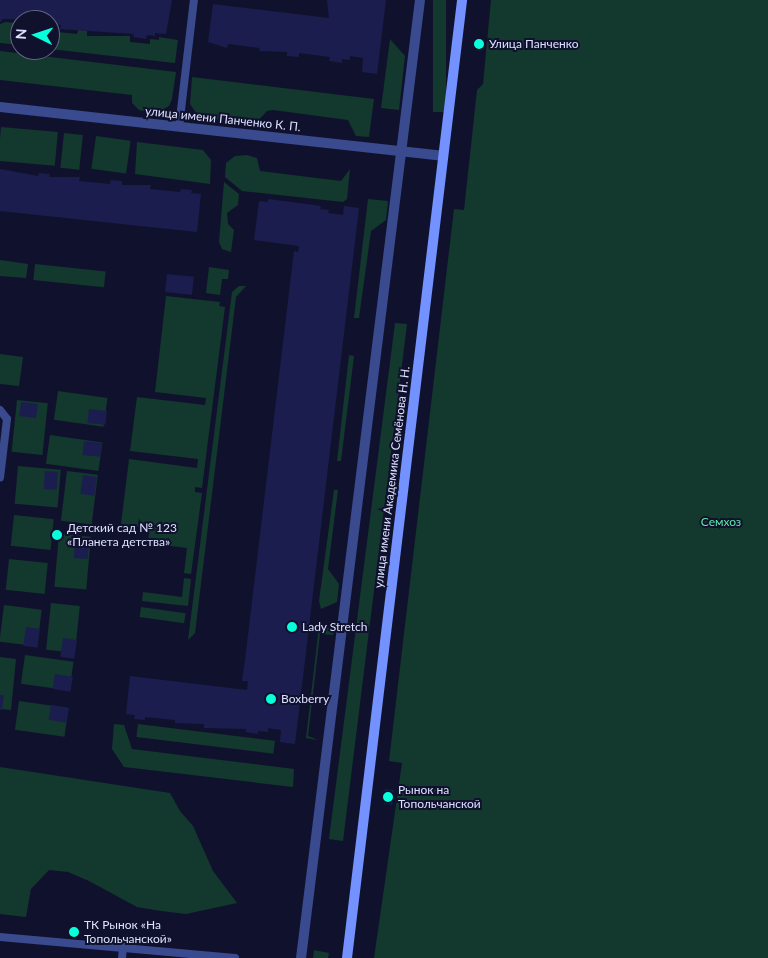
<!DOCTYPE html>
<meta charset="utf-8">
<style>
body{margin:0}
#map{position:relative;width:768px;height:958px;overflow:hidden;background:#10122d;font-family:Lato,sans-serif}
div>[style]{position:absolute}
.green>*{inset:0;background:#13382d;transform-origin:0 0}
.building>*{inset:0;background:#1b1d4f;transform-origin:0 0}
.lane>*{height:8px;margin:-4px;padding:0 4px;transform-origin:4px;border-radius:4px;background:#394a8f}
.street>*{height:10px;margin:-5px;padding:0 5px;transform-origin:5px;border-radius:5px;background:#394a8f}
.secondary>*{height:10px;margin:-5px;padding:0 5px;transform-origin:5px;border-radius:5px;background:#7391ff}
.dots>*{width:14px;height:14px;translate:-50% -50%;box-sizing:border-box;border:2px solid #10122d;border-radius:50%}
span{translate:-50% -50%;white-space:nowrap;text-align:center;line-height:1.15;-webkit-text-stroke:4px #10122d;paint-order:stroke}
.poi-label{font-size:12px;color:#dce1ff}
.left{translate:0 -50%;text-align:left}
.street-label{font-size:12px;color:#dce1ff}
.park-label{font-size:12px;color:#60e7a5}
.north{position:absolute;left:10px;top:10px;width:50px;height:50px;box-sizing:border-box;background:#10122d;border:1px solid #626581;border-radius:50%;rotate:274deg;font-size:14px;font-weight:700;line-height:20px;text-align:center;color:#dce1ff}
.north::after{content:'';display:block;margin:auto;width:18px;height:22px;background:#08ffdc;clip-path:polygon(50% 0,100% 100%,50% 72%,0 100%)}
</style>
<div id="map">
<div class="green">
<i style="left:433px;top:0;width:13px;height:112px"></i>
<i style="clip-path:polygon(491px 0,768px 0,768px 958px,374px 958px,402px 763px,389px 761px,454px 209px,464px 210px,477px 90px,483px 84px)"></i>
<i style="clip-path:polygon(6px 22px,17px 23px,20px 27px,20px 45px,0 43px,0 24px)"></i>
<i style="clip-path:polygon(50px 26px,58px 27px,58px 32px,77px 34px,78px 30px,87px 31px,87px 36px,130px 36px,130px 42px,150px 44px,150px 39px,159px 40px,159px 37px,178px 40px,175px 63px,50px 49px)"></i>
<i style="clip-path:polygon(390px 39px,405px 56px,399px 110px,381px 108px)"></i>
<i style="clip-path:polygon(0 51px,176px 72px,172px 99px,169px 106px,157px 113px,139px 110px,132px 103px,132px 95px,0 80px)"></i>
<i style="clip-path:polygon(192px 77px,374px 99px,369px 137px,356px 136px,348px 120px,273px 110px,267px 111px,255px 124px,199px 117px,190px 104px)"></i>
<i style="left:1px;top:127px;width:57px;height:34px;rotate:5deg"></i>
<i style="left:64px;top:133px;width:19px;height:35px;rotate:6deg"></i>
<i style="left:96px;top:136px;width:35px;height:33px;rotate:8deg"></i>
<i style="clip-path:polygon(137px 142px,203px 150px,211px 160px,210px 184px,135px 174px)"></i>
<i style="clip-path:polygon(247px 155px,257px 158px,260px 171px,341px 181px,350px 169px,347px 199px,343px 202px,242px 191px,225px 177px,226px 163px,235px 156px)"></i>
<i style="clip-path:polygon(224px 182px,239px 194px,238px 205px,227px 213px,228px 224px,234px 230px,231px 252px,222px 249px,219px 242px)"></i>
<i style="clip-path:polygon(368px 199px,388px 201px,386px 220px,371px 231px,359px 318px,354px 318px)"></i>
<i style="clip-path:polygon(0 260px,28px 264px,26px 278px,0 276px)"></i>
<i style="left:35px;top:264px;width:71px;height:16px;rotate:6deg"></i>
<i style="clip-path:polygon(209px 267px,229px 270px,228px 279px,222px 279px,220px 295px,206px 293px)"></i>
<i style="clip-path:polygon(239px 286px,246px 286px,236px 297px,195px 633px,188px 640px,232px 292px)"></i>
<i style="clip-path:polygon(166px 296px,220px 302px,219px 306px,225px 307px,202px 488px,195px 487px,195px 492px,202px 493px,191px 574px,184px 573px,187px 548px,148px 543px,149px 528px,121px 524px,129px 459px,197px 468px,198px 459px,130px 451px,137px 397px,205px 405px,206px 398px,155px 392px)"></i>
<i style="clip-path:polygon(395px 323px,407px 324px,343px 841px,329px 839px)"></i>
<i style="clip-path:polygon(0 354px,23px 357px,19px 386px,0 384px)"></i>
<i style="clip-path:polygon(349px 355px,354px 356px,341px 461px,337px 461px)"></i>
<i style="left:58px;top:391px;width:50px;height:29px;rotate:8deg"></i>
<i style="left:17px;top:400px;width:31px;height:52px;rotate:6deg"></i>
<i style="left:50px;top:435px;width:53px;height:29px;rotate:8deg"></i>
<i style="left:18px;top:466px;width:43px;height:38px;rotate:5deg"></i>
<i style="left:67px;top:471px;width:31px;height:50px;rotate:7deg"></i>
<i style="clip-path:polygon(334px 490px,338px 490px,328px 569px,339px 584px,337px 602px,321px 609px,319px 601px)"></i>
<i style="left:14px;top:515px;width:40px;height:31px;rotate:6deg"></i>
<i style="left:59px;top:534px;width:32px;height:53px;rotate:5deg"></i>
<i style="left:9px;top:559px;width:39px;height:31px;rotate:6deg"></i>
<i style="clip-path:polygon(184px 578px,191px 579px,188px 606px,142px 601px,143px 592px,182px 597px)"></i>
<i style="left:51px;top:603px;width:29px;height:47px;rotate:6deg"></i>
<i style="left:4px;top:605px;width:38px;height:37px;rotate:7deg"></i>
<i style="left:141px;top:607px;width:45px;height:10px;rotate:8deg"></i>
<i style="clip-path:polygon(319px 626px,334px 629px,333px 635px,320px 634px,308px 736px,318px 740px,306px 738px)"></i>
<i style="left:25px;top:655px;width:49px;height:29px;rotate:8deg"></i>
<i style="clip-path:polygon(0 657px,16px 659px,11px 710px,0 709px)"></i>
<i style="left:19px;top:701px;width:50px;height:29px;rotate:8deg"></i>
<i style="clip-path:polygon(114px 724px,124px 725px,132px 749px,294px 769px,293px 787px,124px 767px,112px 749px)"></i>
<i style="left:138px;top:724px;width:138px;height:13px;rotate:7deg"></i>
<i style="clip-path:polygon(0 767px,170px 793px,180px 811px,193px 826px,213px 871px,237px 903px,186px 914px,161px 911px,137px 907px,89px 881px,68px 872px,49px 870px,31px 889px,26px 917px,0 914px)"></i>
<i style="clip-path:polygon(314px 950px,329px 953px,328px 958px,313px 958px)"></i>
</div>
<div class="building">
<i style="clip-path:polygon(0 0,172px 0,166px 34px,155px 33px,155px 36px,147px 35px,146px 39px,133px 37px,134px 34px,60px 29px,61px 25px,50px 24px,50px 20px,3px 19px,0 22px)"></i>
<i style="clip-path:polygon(327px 0,386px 0,377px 74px,362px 72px,363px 58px,350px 56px,350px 60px,342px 59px,342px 63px,329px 61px,330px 57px,299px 53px,299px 57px,287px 56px,287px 52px,259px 51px,260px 48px,228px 44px,227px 48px,208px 42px,213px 4px,329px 18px)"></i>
<i style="clip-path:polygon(0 169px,38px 176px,39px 173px,50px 174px,49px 177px,80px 177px,79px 181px,110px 184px,111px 180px,122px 181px,122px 185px,151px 185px,150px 189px,180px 192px,181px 189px,192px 190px,191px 193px,201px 194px,197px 232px,0 211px)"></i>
<i style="clip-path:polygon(268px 199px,321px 206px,320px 209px,329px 210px,328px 213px,343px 215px,344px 206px,359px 208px,295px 744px,280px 742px,281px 730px,268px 728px,268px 732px,258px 731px,258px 734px,246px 732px,246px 729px,204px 728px,204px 724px,175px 723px,175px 720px,145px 717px,145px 720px,134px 719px,135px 715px,126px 714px,130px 676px,247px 690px,248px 681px,242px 681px,245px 660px,294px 251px,298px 252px,299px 246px,254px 240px,259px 201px,268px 202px)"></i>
<i style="left:167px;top:274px;width:27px;height:18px;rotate:6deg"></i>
<i style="left:21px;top:402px;width:17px;height:14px;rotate:7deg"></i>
<i style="left:89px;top:409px;width:18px;height:14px;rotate:6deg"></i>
<i style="left:84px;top:441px;width:18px;height:14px;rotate:6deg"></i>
<i style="left:45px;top:471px;width:13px;height:18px;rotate:4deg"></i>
<i style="left:83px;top:475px;width:14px;height:19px;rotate:8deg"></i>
<i style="left:75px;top:540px;width:14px;height:18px;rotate:4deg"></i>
<i style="left:26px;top:627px;width:14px;height:19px;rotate:8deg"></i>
<i style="left:63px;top:638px;width:14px;height:19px;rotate:8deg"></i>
<i style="left:55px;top:674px;width:18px;height:15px;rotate:9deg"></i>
<i style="clip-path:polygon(0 695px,4px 695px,2px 710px,0 710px)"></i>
<i style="left:51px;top:705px;width:18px;height:15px;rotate:9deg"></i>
<i style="left:385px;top:789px;width:9px;height:15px;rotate:6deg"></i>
</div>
<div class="lane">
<i style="left:179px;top:127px;width:128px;rotate:-83.3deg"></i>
<i style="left:0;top:410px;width:11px;rotate:52deg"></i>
<i style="left:7px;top:419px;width:59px;rotate:96.8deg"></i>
<i style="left:0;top:937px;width:236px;rotate:5.1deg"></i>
<i style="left:122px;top:958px;width:12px;rotate:-85deg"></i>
</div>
<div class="street">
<i style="left:0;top:107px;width:445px;rotate:6.3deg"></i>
<i style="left:301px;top:958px;width:965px;rotate:-82.92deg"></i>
</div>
<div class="secondary">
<i style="left:347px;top:958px;width:965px;rotate:-83.15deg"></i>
</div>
<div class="dots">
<i style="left:479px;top:44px;background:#08ffdc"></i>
<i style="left:57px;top:535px;background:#08ffdc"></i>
<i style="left:292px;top:627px;background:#08ffdc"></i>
<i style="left:271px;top:699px;background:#08ffdc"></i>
<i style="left:388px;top:797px;background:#08ffdc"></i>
<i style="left:74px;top:932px;background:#08ffdc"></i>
</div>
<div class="poi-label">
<span class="left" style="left:489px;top:44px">Улица Панченко</span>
<span class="left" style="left:67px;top:535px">Детский сад № 123<br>«Планета детства»</span>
<span class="left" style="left:302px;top:627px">Lady Stretch</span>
<span class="left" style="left:281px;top:699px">Boxberry</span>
<span class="left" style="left:398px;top:797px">Рынок на<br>Топольчанской</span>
<span class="left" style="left:84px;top:932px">ТК Рынок «На<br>Топольчанской»</span>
</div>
<div class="street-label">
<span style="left:223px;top:119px;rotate:6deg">улица имени Панченко К. П.</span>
<span style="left:392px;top:477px;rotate:-83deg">улица имени Академика Семёнова Н. Н.</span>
</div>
<div class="park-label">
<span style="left:721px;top:522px">Семхоз</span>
</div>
<div class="north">N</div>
</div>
